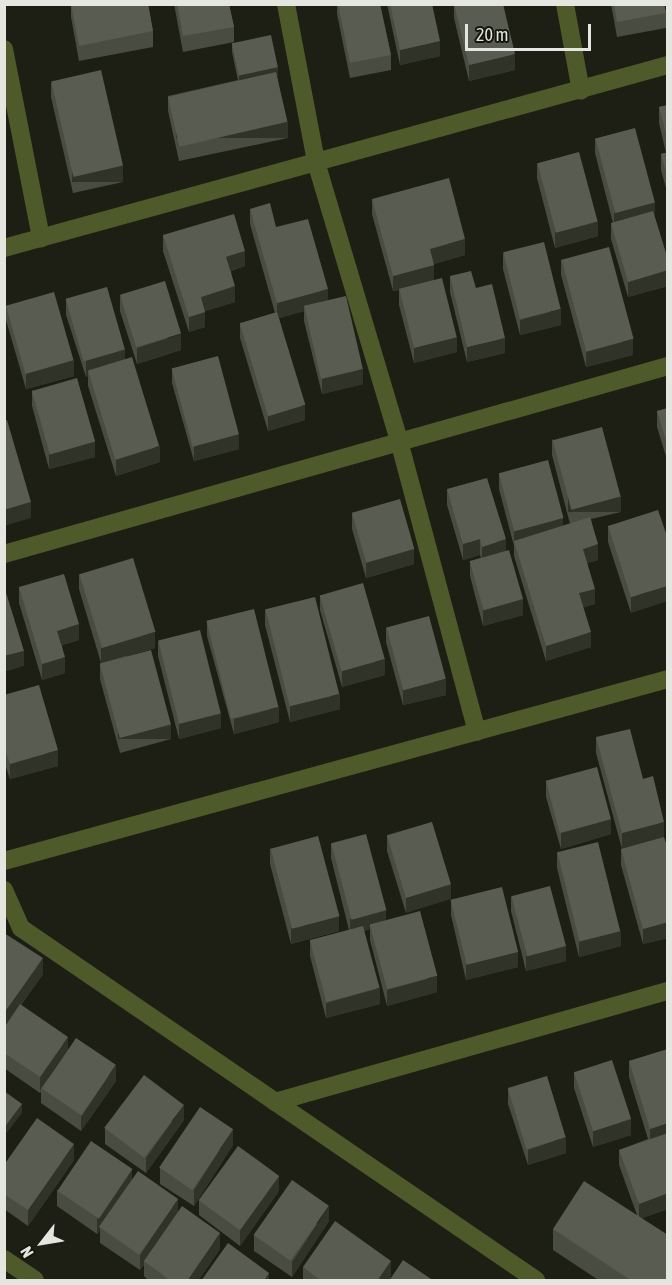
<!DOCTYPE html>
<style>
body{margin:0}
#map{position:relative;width:672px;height:1285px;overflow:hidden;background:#1d1f15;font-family:"Asap Condensed",sans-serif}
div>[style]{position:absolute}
.street>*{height:18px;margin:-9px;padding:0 9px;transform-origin:9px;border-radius:9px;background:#4f5a2a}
.wall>*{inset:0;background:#494c40}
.shaded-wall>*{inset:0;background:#303328;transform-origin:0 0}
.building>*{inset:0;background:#595c51;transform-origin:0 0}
span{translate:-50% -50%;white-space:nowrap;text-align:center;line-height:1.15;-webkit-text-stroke:4.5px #14160c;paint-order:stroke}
.frame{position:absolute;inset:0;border:6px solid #e4e6df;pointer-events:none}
.north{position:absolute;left:12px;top:1213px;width:60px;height:60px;-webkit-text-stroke:4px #14160c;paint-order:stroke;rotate:239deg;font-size:16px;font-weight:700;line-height:24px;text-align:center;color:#e4e6df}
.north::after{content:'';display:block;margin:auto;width:21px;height:27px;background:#e4e6df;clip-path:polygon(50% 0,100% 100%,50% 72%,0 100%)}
.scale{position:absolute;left:465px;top:24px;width:126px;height:27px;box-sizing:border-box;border:3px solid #e4e6df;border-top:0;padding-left:8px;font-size:18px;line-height:21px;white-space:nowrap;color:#e4e6df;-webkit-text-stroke:4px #14160c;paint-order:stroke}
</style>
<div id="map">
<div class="street">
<i style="left:286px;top:4px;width:161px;rotate:79.2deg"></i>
<i style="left:316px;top:162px;width:291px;rotate:73.4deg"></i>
<i style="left:399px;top:441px;width:301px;rotate:75deg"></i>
<i style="left:565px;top:4px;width:88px;rotate:79.6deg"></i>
<i style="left:4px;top:49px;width:193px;rotate:78.9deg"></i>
<i style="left:4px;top:248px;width:689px;rotate:-15.41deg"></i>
<i style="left:4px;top:554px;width:690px;rotate:-15.81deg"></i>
<i style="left:4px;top:861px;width:688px;rotate:-15.33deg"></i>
<i style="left:4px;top:890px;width:42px;rotate:65.9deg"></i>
<i style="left:21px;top:928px;width:624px;rotate:34.35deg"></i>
<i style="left:275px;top:1102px;width:408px;rotate:-15.8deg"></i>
<i style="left:4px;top:1259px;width:37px;rotate:34deg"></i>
</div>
<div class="wall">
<i style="clip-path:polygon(71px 4px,148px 4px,153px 31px,153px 47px,79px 61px,71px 17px)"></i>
<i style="clip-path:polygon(174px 4px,229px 4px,234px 27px,234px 42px,183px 52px)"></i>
<i style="clip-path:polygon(337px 4px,380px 4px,391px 55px,391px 70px,350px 78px,337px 14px)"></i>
<i style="clip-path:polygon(387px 4px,432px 4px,440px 56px,400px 65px)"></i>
<i style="clip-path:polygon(454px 4px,503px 4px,515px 70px,469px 81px,454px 18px)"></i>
<i style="clip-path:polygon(611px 4px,664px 4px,666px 13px,666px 28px,617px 37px)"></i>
<i style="clip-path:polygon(232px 43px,278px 75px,277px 76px,288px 138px,179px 161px,168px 111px,168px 96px,238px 80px,232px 52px)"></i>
<i style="clip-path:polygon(51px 82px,123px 182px,73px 193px,51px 97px)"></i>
<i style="clip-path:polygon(668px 105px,668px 195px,661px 170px,661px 154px,666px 153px,659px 123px,659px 107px)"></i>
<i style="clip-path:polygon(595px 138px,655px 218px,668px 260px,668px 286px,628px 297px,611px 239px,611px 223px,613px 223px,595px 153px)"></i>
<i style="clip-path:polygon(537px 163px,598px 236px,555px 248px,537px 178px)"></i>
<i style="clip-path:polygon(372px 199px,465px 255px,434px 264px,434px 280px,457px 352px,414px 363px,399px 305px,399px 290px,393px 291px,372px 214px)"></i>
<i style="clip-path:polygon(250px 209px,276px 227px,328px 300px,363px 384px,322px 394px,304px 321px,304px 311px,279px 318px,305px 420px,268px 431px,240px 338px,240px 323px,275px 313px,250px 224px)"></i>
<i style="clip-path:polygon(163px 235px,245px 266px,231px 271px,235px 302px,205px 311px,205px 327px,189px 332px,163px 251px)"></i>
<i style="clip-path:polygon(503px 253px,561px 325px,520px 335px,503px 269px)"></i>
<i style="clip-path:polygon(561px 259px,633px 355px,586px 367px,561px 275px)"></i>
<i style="clip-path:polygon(450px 276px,476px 288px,505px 353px,467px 362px,450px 292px)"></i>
<i style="clip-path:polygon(120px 296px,181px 350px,137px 364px,120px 311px)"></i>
<i style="clip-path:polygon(66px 299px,125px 359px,160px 462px,116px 476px,88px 386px,88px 376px,86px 377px,66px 315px)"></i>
<i style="clip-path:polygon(6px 305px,74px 376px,26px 389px,6px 320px)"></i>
<i style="clip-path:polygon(172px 368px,239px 449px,194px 461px,172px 383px)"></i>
<i style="clip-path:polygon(32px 390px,95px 457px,49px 469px,32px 406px)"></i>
<i style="clip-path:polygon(668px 408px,668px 463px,657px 427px,657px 411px)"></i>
<i style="clip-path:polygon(552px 439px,621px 512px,591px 519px,598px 560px,587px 563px,595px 604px,583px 607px,591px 647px,546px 661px,514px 556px,514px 546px,499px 489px,499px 473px,563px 526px,570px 524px,552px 455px)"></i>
<i style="clip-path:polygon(447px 489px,506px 551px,523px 615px,483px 626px,470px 576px,470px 561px,481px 558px,480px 555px,463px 560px,447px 505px)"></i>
<i style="clip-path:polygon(352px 513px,414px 564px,366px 578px,352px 529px)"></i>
<i style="clip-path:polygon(608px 526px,668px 539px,631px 613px,608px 542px)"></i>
<i style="clip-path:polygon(79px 574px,155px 648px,127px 656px,171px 739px,120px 753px,100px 679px,100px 663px,101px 663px,79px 589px)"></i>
<i style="clip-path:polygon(19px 587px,79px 640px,62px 645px,65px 673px,42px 680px,19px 603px)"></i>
<i style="clip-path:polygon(320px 595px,385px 675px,342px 687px,320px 610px)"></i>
<i style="clip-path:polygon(265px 609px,340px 709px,290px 722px,265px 625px)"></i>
<i style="clip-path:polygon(207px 621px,279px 722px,234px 734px,207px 636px)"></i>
<i style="clip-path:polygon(386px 627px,446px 695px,403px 705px,386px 642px)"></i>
<i style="clip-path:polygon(158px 641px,221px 728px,179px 739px,158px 656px)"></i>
<i style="clip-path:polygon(4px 695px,58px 766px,10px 779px,4px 761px)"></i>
<i style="clip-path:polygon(596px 737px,643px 779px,664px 838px,668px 850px,668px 938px,643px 944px,621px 865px,621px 849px,622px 849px,596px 753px)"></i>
<i style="clip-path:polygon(546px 781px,611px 834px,561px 849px,546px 797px)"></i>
<i style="clip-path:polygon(432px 822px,406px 913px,387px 851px,387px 835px)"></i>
<i style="clip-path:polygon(331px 843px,386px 920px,437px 992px,387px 1006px,370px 940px,370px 929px,364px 931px,380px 1004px,326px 1018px,310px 956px,310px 940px,349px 930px,331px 858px)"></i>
<i style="clip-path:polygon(270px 848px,339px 931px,291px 944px,270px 864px)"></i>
<i style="clip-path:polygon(557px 852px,621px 946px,579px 957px,557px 868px)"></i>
<i style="clip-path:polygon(511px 896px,566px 961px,526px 971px,511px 911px)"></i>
<i style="clip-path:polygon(451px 900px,518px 967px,466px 980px,451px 915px)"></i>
<i style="clip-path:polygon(4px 933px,43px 974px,21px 1005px,68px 1049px,116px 1081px,81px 1131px,41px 1103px,41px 1092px,40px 1093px,4px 1068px)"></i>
<i style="clip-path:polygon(668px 1006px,668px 1028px,666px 1022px,666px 1007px)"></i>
<i style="clip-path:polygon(668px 1049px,668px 1209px,642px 1218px,668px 1281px,600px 1281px,553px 1250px,553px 1229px,637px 1215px,619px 1165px,619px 1150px,648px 1139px,629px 1077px,629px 1061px)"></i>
<i style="clip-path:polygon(574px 1072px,631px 1135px,593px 1147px,574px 1088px)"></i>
<i style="clip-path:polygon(508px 1089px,566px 1153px,528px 1165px,508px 1104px)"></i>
<i style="clip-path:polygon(184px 1120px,146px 1173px,105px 1144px,105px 1128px)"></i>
<i style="clip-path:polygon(233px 1145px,194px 1206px,160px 1184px,160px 1168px)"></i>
<i style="clip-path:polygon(74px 1160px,28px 1226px,4px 1209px,4px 1165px)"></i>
<i style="clip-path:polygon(132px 1180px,178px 1212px,220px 1249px,198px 1281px,149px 1281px,144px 1276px,144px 1265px,140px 1270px,100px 1243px,100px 1230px,97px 1234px,57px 1206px,57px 1190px)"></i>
<i style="clip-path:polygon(279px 1191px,240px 1246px,199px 1215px,199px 1200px)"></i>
<i style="clip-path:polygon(329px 1221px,292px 1277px,254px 1251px,254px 1235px)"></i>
<i style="clip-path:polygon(303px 1267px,391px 1277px,388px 1281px,303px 1281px)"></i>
</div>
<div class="shaded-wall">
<i style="clip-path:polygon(440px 41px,440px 56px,400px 65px,400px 50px)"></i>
<i style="clip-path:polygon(515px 54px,515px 70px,469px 81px,469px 65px)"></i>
<i style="clip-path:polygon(278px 67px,278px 75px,239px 84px,239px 75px)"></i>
<i style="left:288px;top:122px;width:16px;height:112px;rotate:90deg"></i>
<i style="left:123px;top:166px;width:16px;height:51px;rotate:90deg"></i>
<i style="clip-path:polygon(655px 202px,655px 218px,614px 228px,614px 213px)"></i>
<i style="clip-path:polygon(598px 221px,598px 236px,555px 248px,555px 232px)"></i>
<i style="clip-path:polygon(465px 239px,465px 255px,430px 265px,430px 249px)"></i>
<i style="clip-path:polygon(245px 251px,245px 266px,226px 272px,226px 257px)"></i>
<i style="clip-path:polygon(434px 265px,434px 280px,393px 291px,393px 276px)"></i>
<i style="clip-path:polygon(668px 270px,668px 286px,628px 297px,628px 282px)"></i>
<i style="clip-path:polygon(235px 286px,235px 302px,201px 312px,201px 297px)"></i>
<i style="clip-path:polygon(328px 289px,328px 304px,304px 306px,304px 311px,277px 319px,277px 303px)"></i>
<i style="clip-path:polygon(561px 309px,561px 325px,520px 335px,520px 320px)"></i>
<i style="clip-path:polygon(205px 312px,205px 327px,189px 332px,189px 317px)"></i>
<i style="clip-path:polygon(181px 334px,181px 350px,137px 364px,137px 348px)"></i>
<i style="clip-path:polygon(457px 337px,457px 352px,414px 363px,414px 348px)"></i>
<i style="clip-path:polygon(505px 338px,505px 353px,467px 362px,467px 347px)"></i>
<i style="clip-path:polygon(633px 339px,633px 355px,586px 367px,586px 352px)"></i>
<i style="clip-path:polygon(125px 349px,125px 365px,88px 371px,88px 376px,86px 377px,86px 361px)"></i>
<i style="clip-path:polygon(74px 360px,74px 376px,26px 389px,26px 373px)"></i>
<i style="clip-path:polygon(363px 369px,363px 384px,322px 394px,322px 379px)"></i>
<i style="clip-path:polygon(305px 405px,305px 420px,268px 431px,268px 416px)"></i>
<i style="clip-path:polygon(239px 434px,239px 449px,194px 461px,194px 446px)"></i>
<i style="clip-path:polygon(95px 441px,95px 457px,49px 469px,49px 454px)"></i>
<i style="clip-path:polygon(160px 446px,160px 462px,116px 476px,116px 460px)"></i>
<i style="left:621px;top:496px;width:16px;height:53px;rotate:90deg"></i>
<i style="clip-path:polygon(31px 502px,31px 518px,4px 526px,4px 510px)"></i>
<i style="clip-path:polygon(563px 518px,563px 534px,514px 541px,514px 546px,514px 531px)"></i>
<i style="clip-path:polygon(480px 539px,480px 555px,463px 560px,463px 544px)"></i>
<i style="clip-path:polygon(506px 539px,506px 555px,482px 562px,482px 547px)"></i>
<i style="clip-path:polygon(598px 544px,598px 560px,583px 564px,583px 549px)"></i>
<i style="clip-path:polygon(414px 549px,414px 564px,366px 578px,366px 562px)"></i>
<i style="clip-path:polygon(668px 586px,668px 601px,631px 613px,631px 597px)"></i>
<i style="clip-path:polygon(595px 589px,595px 604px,579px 609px,579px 593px)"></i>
<i style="clip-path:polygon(523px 599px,523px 615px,483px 626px,483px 610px)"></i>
<i style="clip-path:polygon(79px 624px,79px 640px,57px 646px,57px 631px)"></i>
<i style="clip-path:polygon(155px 632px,155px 648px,101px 663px,101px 648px)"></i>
<i style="clip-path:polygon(591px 632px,591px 647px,546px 661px,546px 646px)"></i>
<i style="clip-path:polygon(24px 651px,24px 666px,4px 672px,4px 656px)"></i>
<i style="clip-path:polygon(65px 657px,65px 673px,42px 680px,42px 664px)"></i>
<i style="clip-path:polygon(385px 659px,385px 675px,342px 687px,342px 671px)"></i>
<i style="clip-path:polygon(446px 679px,446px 695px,403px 705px,403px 690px)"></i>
<i style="clip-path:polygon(340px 694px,340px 709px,290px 722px,290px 706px)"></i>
<i style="clip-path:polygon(279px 707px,279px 722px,234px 734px,234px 719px)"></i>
<i style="clip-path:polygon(221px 713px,221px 728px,179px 739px,179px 724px)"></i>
<i style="left:171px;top:724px;width:15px;height:53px;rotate:90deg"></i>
<i style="clip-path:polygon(58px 750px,58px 766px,10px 779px,10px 764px)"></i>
<i style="clip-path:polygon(611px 819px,611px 834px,561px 849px,561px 833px)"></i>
<i style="clip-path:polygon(664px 822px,664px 838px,622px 849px,622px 833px)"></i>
<i style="clip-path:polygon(451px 884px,451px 899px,406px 913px,406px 897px)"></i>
<i style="clip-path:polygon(386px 910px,386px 925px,370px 925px,370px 929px,350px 934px,350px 919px)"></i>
<i style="clip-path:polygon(339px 916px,339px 931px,291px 944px,291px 928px)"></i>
<i style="clip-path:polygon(668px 922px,668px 938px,643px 944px,643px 929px)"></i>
<i style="clip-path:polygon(621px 931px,621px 946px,579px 957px,579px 941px)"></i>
<i style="clip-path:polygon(566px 946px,566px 961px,526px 971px,526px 956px)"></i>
<i style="clip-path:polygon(518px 952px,518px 967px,466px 980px,466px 964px)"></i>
<i style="clip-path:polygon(43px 958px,43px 974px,4px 1028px,4px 1013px)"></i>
<i style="clip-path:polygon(437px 976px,437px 992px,387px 1006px,387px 990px)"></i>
<i style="clip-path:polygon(380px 988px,380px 1004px,326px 1018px,326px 1003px)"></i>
<i style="clip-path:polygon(68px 1037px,68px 1052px,41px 1088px,40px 1093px,40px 1077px)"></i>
<i style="clip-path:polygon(116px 1065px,116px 1081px,81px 1131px,81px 1116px)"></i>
<i style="clip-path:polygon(22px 1104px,22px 1113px,4px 1136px,4px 1128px)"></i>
<i style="clip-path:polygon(184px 1105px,184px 1120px,146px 1173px,146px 1158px)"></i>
<i style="clip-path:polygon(631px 1119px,631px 1135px,593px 1147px,593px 1131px)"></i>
<i style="clip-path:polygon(668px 1123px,668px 1138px,650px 1144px,650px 1129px)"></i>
<i style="clip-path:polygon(233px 1129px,233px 1145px,194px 1206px,194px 1190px)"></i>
<i style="clip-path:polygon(566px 1137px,566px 1153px,528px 1165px,528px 1150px)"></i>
<i style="clip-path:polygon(74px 1144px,74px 1160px,28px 1226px,28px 1210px)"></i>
<i style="clip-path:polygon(132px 1169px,132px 1185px,100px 1227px,100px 1230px,97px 1234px,97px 1218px)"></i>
<i style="clip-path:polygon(279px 1176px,279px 1191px,240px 1246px,240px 1230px)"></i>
<i style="clip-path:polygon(668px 1193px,668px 1209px,639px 1219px,639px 1204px)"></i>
<i style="clip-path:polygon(178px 1199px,178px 1215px,144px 1261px,144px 1265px,140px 1270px,140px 1255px)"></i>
<i style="clip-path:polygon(329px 1206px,329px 1221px,292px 1277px,292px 1262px)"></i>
<i style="clip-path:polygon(220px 1233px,220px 1249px,198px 1281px,187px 1281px)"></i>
<i style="clip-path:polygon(391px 1261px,391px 1277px,388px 1281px,377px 1281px)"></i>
<i style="clip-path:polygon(269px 1273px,269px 1281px,264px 1281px)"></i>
</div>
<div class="building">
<i style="clip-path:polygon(71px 4px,148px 4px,153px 31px,79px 46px)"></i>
<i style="clip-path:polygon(177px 4px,229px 4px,234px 27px,183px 36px)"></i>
<i style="clip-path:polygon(338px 4px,380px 4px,391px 55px,350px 63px)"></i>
<i style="clip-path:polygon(390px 4px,432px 4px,440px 41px,400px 50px)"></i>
<i style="clip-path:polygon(454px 4px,503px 4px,515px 54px,469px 65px)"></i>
<i style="clip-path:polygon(614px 4px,664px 4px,666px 13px,617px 22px)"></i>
<i style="left:271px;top:35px;width:33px;height:40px;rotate:78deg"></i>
<i style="left:101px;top:70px;width:98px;height:51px;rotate:77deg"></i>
<i style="left:276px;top:72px;width:51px;height:111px;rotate:77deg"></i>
<i style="clip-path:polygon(668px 105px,668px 141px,659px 107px)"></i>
<i style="left:635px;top:128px;width:77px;height:41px;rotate:75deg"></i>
<i style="left:579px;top:152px;width:72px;height:43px;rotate:75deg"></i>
<i style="clip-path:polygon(668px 152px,668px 179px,661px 154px)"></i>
<i style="clip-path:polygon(449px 178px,465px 239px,430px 249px,434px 265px,393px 276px,372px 199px)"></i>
<i style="clip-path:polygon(270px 203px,276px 227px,308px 219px,328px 289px,277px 303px,250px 209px)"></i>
<i style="clip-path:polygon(653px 211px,668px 260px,668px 270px,628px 282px,611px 223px)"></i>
<i style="clip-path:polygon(234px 214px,245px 251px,226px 257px,235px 286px,201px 297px,205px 312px,189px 317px,163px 235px)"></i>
<i style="left:544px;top:242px;width:69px;height:42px;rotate:76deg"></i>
<i style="left:609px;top:247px;width:95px;height:49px;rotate:75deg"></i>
<i style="clip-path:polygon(471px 271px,476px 288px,492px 284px,505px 338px,467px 347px,450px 276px)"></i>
<i style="left:442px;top:278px;width:61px;height:44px;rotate:76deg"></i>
<i style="left:165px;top:281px;width:55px;height:47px;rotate:73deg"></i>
<i style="left:107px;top:287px;width:65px;height:43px;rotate:74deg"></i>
<i style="left:54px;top:292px;width:71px;height:50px;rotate:74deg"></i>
<i style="left:346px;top:296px;width:75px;height:43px;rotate:77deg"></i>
<i style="left:277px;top:312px;width:97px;height:39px;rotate:73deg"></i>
<i style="left:218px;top:356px;width:81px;height:48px;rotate:75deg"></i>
<i style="left:132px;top:357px;width:93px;height:46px;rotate:73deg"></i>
<i style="left:77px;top:378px;width:66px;height:47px;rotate:74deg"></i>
<i style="clip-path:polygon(668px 408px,668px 447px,657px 411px)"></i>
<i style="clip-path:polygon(4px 420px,7px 420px,31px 502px,4px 510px)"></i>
<i style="left:602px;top:427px;width:72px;height:51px;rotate:75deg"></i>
<i style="left:548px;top:460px;width:60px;height:51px;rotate:75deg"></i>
<i style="clip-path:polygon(487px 478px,506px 539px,482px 547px,480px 539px,463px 544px,447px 489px)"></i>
<i style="left:400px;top:499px;width:52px;height:50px;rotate:74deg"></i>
<i style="clip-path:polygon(658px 510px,668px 539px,668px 586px,631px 597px,608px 526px)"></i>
<i style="clip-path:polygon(590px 517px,598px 544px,583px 549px,595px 589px,579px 593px,591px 632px,546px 646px,514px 541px)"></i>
<i style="left:509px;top:550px;width:51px;height:41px;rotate:74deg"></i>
<i style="left:133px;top:558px;width:77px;height:56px;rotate:73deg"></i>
<i style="clip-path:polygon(64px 574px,79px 624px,57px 631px,65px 657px,42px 664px,19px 587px)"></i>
<i style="left:363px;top:583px;width:79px;height:45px;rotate:74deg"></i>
<i style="clip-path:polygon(4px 586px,24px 651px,4px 656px)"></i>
<i style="left:315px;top:597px;width:100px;height:51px;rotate:76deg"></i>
<i style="left:254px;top:609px;width:101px;height:49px;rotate:76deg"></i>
<i style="left:429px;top:616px;width:65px;height:44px;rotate:75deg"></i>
<i style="left:200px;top:630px;width:86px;height:43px;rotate:76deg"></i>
<i style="left:151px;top:650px;width:77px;height:53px;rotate:75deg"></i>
<i style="clip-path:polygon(39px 685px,58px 750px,10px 764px,4px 746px,4px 695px)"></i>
<i style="clip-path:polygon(630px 729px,643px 779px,653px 776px,664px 822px,622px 833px,596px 737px)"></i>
<i style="left:597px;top:767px;width:54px;height:53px;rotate:75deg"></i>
<i style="left:432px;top:822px;width:65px;height:47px;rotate:73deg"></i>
<i style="left:366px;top:834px;width:79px;height:36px;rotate:75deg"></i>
<i style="left:318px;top:836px;width:83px;height:49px;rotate:75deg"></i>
<i style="clip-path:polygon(664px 837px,668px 850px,668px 922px,643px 929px,621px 849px)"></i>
<i style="left:598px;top:842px;width:92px;height:42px;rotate:76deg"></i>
<i style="left:550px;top:886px;width:62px;height:40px;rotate:75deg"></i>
<i style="left:502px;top:887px;width:67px;height:53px;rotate:76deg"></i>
<i style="left:420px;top:911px;width:67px;height:52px;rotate:75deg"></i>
<i style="left:363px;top:926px;width:64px;height:55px;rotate:75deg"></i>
<i style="clip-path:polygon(4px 933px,43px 958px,4px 1013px)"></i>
<i style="clip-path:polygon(20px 1004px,68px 1037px,40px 1077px,4px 1053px,4px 1028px)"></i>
<i style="left:76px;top:1038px;width:48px;height:61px;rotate:34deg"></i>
<i style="clip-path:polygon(668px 1049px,668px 1123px,650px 1129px,629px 1061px)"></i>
<i style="left:612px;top:1060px;width:62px;height:40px;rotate:72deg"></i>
<i style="left:144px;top:1075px;width:50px;height:66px;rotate:37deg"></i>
<i style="left:547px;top:1076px;width:64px;height:41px;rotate:73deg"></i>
<i style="clip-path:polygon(4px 1091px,22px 1104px,4px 1128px)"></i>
<i style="left:200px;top:1107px;width:40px;height:73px;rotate:34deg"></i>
<i style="clip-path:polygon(37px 1118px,74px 1144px,28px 1210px,4px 1194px,4px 1165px)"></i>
<i style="clip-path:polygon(668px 1133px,668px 1193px,639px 1204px,619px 1150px)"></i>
<i style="left:91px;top:1141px;width:50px;height:60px;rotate:34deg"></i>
<i style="left:238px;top:1146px;width:51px;height:67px;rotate:36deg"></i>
<i style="left:138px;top:1171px;width:49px;height:68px;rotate:35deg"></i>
<i style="left:292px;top:1180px;width:45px;height:67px;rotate:35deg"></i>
<i style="clip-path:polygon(584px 1181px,668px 1235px,668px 1281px,632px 1281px,553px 1229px)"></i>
<i style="clip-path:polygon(182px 1206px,220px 1233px,187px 1281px,171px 1281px,144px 1261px)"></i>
<i style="clip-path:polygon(335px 1221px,391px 1261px,377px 1281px,321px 1281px,303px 1267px)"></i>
<i style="clip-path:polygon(228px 1243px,269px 1273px,264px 1281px,201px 1281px)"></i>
<i style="clip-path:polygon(403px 1260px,434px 1281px,389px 1281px)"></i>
</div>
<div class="frame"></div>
<div class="north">N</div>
<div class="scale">20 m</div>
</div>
